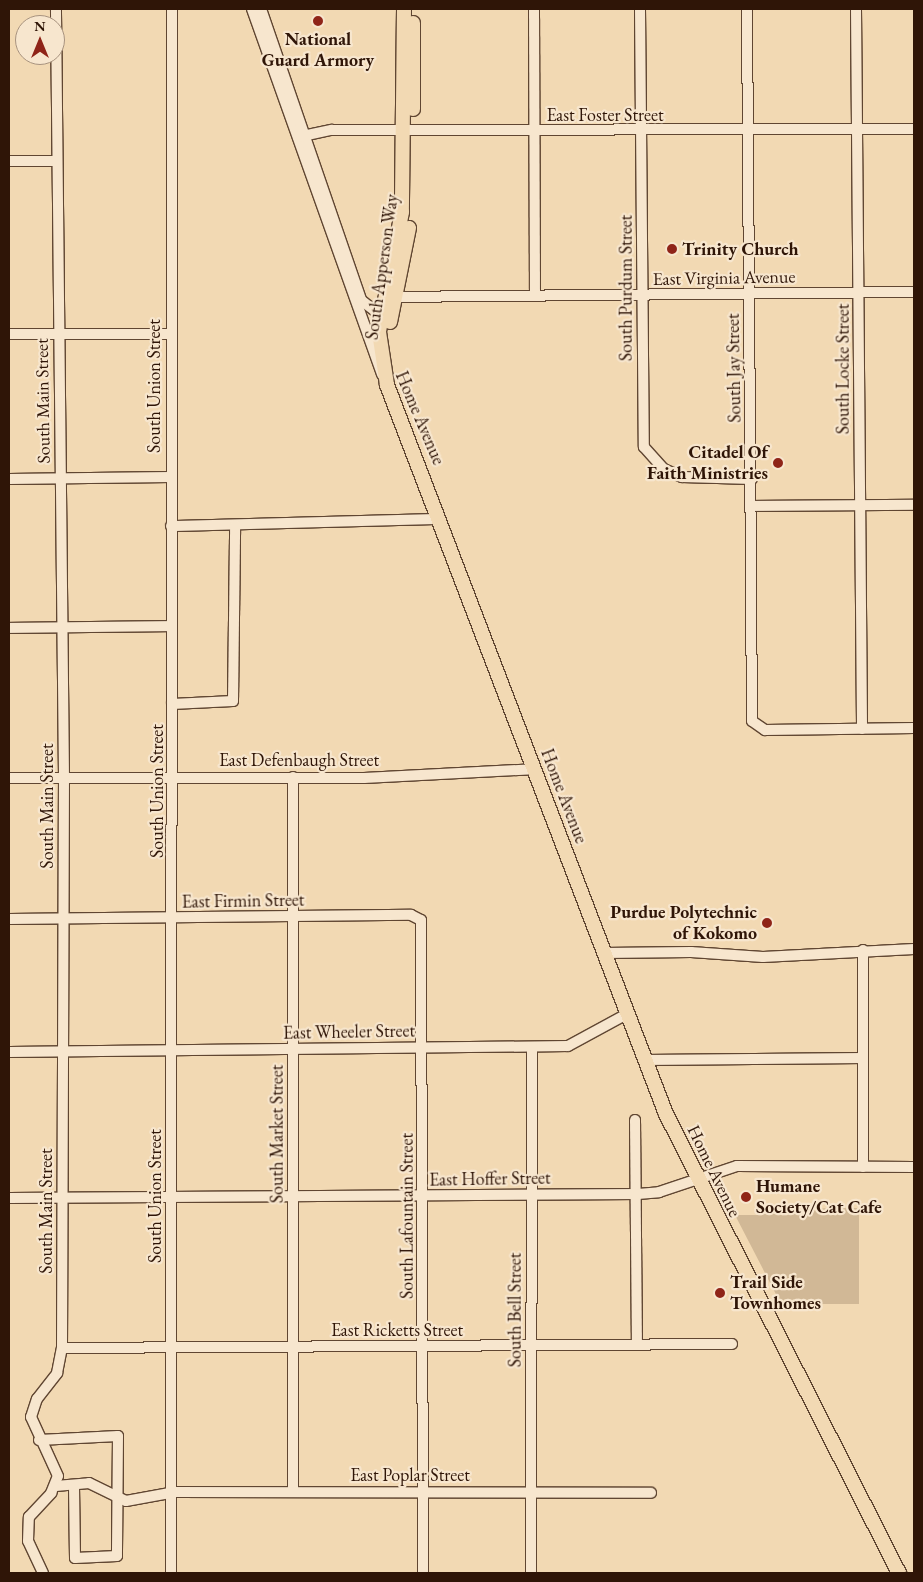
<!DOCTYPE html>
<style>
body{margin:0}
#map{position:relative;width:923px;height:1582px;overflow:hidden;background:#f2d9b3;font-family:"EB Garamond",serif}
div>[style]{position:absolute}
.green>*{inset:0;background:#d1b896}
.roads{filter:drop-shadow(1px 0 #604632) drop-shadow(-1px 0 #604632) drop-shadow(0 1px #604632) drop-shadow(0 -1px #604632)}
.minor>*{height:10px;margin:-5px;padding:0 5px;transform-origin:5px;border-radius:5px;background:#f7e6ce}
.major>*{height:14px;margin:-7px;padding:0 7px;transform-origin:7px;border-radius:7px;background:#f2d9b3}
.dots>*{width:14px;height:14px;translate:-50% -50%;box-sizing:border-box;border:2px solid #f7e6ce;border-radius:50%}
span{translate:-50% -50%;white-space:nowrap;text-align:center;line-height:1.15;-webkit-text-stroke:4.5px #f7e6ce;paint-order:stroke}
.poi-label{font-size:18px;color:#2f1507;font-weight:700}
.left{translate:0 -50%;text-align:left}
.right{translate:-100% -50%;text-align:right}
.street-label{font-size:18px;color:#2f1507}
.frame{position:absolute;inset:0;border:10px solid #2f1507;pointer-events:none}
.north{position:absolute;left:15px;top:15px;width:50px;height:50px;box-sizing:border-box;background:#f7e6ce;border:1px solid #a7927e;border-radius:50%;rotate:0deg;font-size:14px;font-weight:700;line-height:20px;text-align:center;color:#2f1507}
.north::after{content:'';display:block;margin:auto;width:18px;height:22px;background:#8f2418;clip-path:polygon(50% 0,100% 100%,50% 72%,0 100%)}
</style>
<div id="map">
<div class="green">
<i style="clip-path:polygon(859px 1208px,859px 1304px,781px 1304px,735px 1215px,763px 1215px,763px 1209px)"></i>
</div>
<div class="roads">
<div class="minor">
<i style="left:252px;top:9px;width:388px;rotate:70.4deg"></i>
<i style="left:261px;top:9px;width:308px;rotate:71deg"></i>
<i style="left:361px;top:300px;width:31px;rotate:38deg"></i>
<i style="left:534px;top:9px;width:287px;rotate:89.8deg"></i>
<i style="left:640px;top:9px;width:438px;rotate:89.5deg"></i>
<i style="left:644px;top:447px;width:30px;rotate:48deg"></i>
<i style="left:664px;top:469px;width:20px;rotate:24deg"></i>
<i style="left:682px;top:477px;width:70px;rotate:1.6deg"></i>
<i style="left:747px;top:9px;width:712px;rotate:89.6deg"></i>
<i style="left:752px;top:721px;width:16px;rotate:35deg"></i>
<i style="left:765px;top:730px;width:149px;rotate:-0.8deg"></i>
<i style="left:856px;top:9px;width:720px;rotate:89.52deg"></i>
<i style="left:298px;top:137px;width:35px;rotate:-12deg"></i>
<i style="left:332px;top:130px;width:582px;rotate:-0.1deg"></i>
<i style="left:9px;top:161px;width:48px"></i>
<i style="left:389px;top:297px;width:525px;rotate:-0.55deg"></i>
<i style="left:9px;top:334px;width:160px"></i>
<i style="left:9px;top:479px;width:161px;rotate:-0.7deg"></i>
<i style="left:752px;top:506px;width:162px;rotate:-0.4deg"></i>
<i style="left:171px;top:526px;width:269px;rotate:-1.5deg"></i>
<i style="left:9px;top:628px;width:163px;rotate:-0.7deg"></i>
<i style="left:172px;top:704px;width:61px;rotate:-2.8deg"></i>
<i style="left:233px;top:701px;width:176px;rotate:-89.3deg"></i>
<i style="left:293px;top:777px;width:714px;rotate:90deg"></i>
<i style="left:9px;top:778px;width:355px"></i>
<i style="left:364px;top:778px;width:169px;rotate:-3deg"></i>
<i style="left:9px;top:919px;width:402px;rotate:-0.6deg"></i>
<i style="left:411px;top:915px;width:11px;rotate:27deg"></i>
<i style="left:421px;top:920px;width:653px;rotate:89.82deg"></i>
<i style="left:863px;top:950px;width:217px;rotate:90deg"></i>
<i style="left:604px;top:953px;width:87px;rotate:-0.7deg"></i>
<i style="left:691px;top:952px;width:72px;rotate:4deg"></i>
<i style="left:763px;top:957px;width:151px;rotate:-3deg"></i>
<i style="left:9px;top:1052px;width:559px;rotate:-0.61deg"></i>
<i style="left:568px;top:1046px;width:67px;rotate:-28.5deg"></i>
<i style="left:645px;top:1060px;width:218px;rotate:-0.5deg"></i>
<i style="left:635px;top:1120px;width:225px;rotate:89.5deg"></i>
<i style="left:9px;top:1198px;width:629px;rotate:-0.36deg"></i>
<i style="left:638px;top:1194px;width:21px;rotate:-5deg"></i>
<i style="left:659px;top:1192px;width:82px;rotate:-18.4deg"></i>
<i style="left:737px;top:1166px;width:177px;rotate:0.3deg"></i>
<i style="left:62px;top:1348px;width:670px;rotate:-0.34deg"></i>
<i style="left:39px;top:1440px;width:79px;rotate:-2.9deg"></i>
<i style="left:118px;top:1436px;width:120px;rotate:90.5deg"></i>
<i style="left:117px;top:1556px;width:42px;rotate:177.3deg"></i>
<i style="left:75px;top:1558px;width:73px;rotate:-90.8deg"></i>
<i style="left:56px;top:1486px;width:33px;rotate:-5deg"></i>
<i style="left:89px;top:1483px;width:41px;rotate:25.9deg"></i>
<i style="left:126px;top:1501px;width:50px;rotate:-10.4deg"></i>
<i style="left:175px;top:1492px;width:476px;rotate:0.1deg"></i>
<i style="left:43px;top:1573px;width:35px;rotate:-115deg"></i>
<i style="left:28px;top:1541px;width:24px;rotate:-88deg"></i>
<i style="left:29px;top:1517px;width:33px;rotate:-47deg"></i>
<i style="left:51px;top:1493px;width:18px;rotate:-68deg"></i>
<i style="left:58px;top:1476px;width:65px;rotate:-114.6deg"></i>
<i style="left:31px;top:1417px;width:19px;rotate:-72deg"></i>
<i style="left:37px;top:1399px;width:33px;rotate:-52deg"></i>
<i style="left:57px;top:1373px;width:25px;rotate:-79deg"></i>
<i style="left:62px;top:1348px;width:571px;rotate:-89.8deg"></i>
<i style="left:64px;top:777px;width:768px;rotate:-90.6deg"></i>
<i style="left:171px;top:1573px;width:1564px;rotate:-89.96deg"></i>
<i style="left:531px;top:1573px;width:526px;rotate:-89.89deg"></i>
</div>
<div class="major">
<i style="left:404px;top:9px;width:203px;rotate:90.6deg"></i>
<i style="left:402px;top:212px;width:122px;rotate:100.9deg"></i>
<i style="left:379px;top:332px;width:54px;rotate:81.4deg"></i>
<i style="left:387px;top:385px;width:781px;rotate:69.06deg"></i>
<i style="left:666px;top:1114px;width:515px;rotate:63.09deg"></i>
<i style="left:413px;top:23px;width:86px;rotate:90deg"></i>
<i style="left:390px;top:322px;width:96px;rotate:-78.6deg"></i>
</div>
</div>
<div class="dots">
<i style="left:318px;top:21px;background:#8f2418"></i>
<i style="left:672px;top:249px;background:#8f2418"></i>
<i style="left:778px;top:463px;background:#8f2418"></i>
<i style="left:767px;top:923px;background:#8f2418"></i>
<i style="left:746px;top:1197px;background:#8f2418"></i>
<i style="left:720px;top:1293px;background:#8f2418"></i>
</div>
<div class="poi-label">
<span style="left:318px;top:50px">National<br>Guard Armory</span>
<span class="left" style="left:682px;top:249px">Trinity Church</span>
<span class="right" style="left:768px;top:463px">Citadel Of<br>Faith Ministries</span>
<span class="right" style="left:757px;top:923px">Purdue Polytechnic<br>of Kokomo</span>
<span class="left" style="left:756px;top:1197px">Humane<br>Society/Cat Cafe</span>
<span class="left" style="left:730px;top:1293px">Trail Side<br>Townhomes</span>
</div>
<div class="street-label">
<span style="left:605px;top:115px">East Foster Street</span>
<span style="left:382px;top:267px;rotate:-82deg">South Apperson Way</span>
<span style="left:724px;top:278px;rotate:-1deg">East Virginia Avenue</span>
<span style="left:626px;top:288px;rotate:-90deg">South Purdum Street</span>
<span style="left:734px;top:368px;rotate:-91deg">South Jay Street</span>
<span style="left:843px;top:369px;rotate:-90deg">South Locke Street</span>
<span style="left:154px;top:386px;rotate:-90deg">South Union Street</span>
<span style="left:43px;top:401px;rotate:-91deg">South Main Street</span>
<span style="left:420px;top:418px;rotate:67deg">Home Avenue</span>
<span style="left:299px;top:760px">East Defenbaugh Street</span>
<span style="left:157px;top:791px;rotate:-90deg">South Union Street</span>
<span style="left:564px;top:796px;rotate:69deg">Home Avenue</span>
<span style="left:47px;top:806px;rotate:-90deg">South Main Street</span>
<span style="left:243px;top:901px;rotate:-1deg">East Firmin Street</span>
<span style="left:349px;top:1032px;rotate:-1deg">East Wheeler Street</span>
<span style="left:277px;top:1134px;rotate:-90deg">South Market Street</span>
<span style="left:714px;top:1171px;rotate:64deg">Home Avenue</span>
<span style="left:490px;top:1179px;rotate:-1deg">East Hoffer Street</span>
<span style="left:155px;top:1196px;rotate:-90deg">South Union Street</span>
<span style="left:46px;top:1211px;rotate:-90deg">South Main Street</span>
<span style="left:407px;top:1216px;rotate:-90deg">South Lafountain Street</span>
<span style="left:515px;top:1310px;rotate:-90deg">South Bell Street</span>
<span style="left:397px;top:1330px">East Ricketts Street</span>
<span style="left:410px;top:1475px">East Poplar Street</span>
</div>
<div class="frame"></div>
<div class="north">N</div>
</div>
